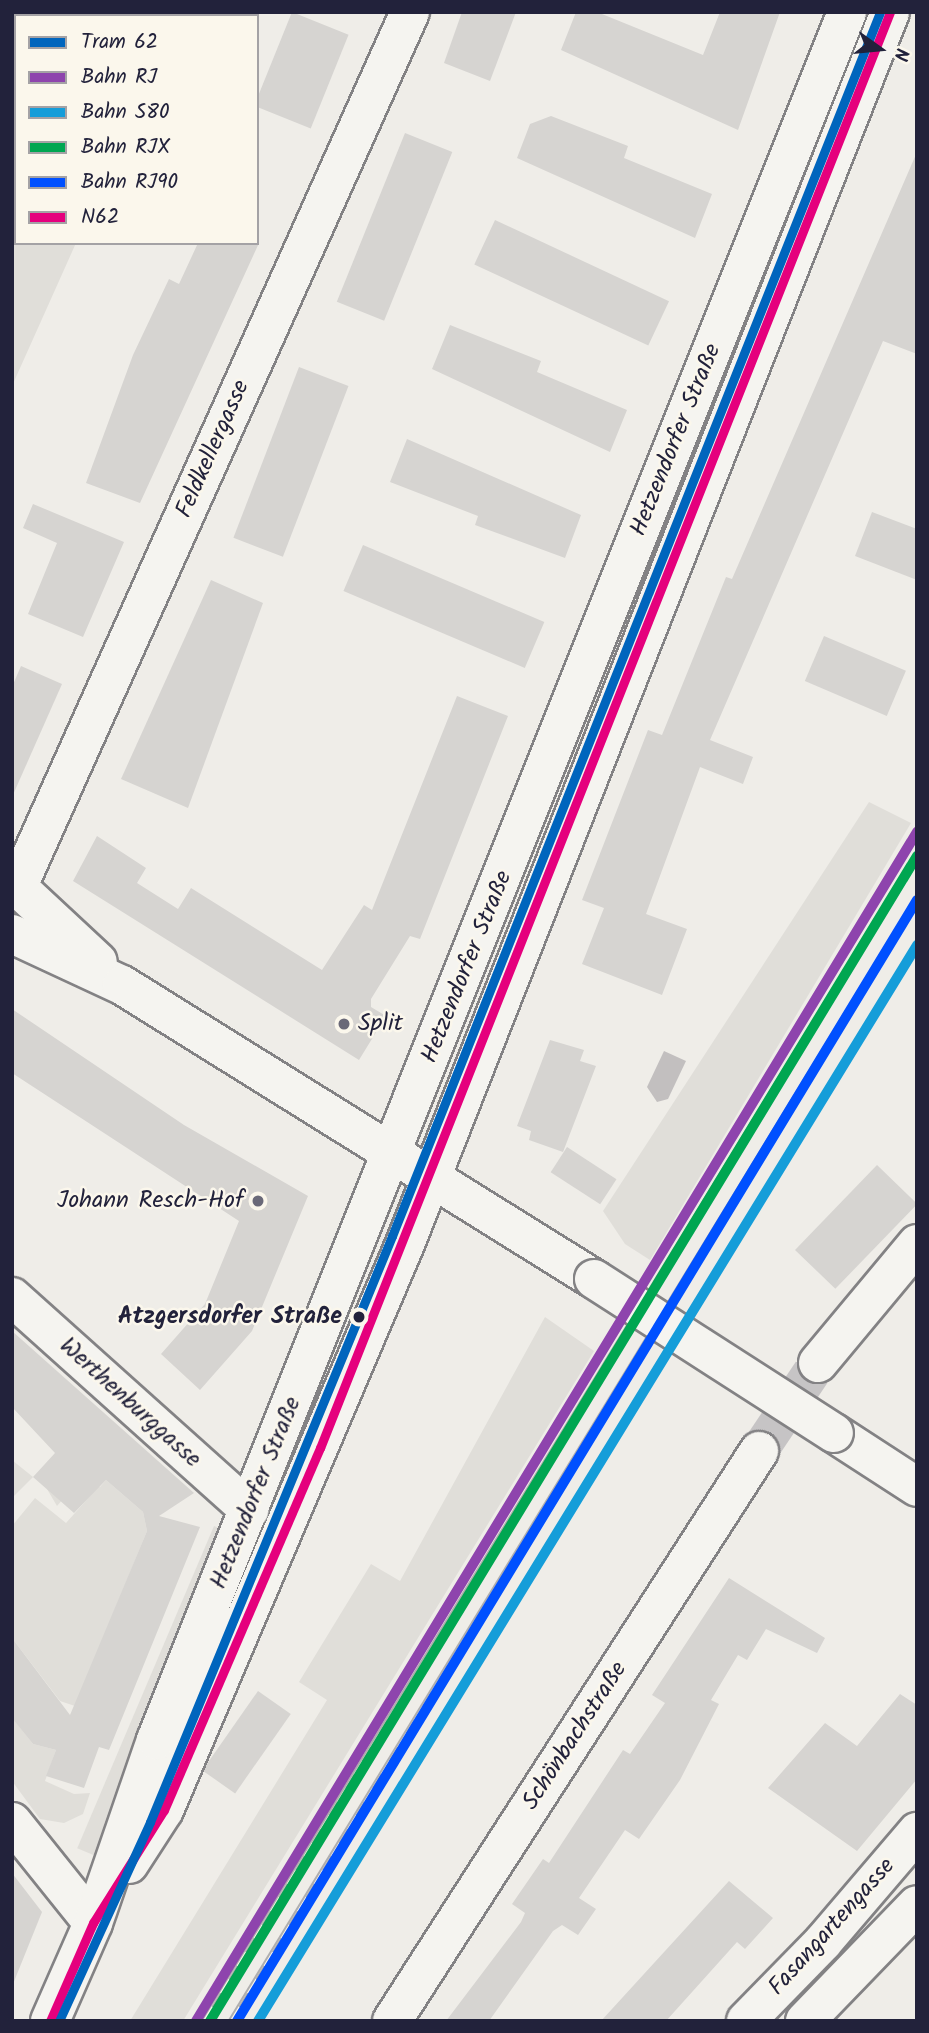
<!DOCTYPE html>
<meta charset="utf-8">
<style>
body{margin:0}
#map{position:relative;width:929px;height:2033px;overflow:hidden;background:#efede8;font-family:Kalam,sans-serif}
div>[style]{position:absolute}
.green>*{inset:0;background:#e0ded9;transform-origin:0 0}
.water>*{inset:0;background:#c2bfbf}
.building>*{inset:0;background:#d6d4d1;transform-origin:0 0}
.street-tunnel>*{height:38px;margin-top:-19px;transform-origin:0;background:repeating-linear-gradient(90deg,#c6c4c5 0 38px,transparent 0 57px)}
.roads{filter:drop-shadow(2px 0 #838284) drop-shadow(-2px 0 #838284) drop-shadow(0 2px #838284) drop-shadow(0 -2px #838284)}
.street>*{height:38px;margin:-19px;padding:0 19px;transform-origin:19px;border-radius:19px;background:#f5f4f0}
.secondary>*{height:38px;margin:-19px;padding:0 19px;transform-origin:19px;border-radius:19px;background:#f5f4f0}
.rail>*{height:8px;margin-top:-4px;transform-origin:0;background:repeating-linear-gradient(90deg,#fbf7ec 0 16px,#afaeae 0 32px);box-sizing:border-box;border-block:2px solid #afaeae}
.bridges{filter:drop-shadow(2px 0 #838284) drop-shadow(-2px 0 #838284) drop-shadow(0 2px #838284) drop-shadow(0 -2px #838284)}
.secondary-bridge>*{height:38px;margin:-19px;padding:0 19px;transform-origin:19px;border-radius:19px;background:#f5f4f0}
.bus-1>*{height:9px;margin:-4.5px;padding:0 4.5px;transform-origin:4.5px;border-radius:4.5px;background:#e5007d}
.rail-1>*{height:10px;margin:-5px;padding:0 5px;transform-origin:5px;border-radius:5px;background:#8e44ad}
.rail-2>*{height:10px;margin:-5px;padding:0 5px;transform-origin:5px;border-radius:5px;background:#159dd9}
.rail-3>*{height:10px;margin:-5px;padding:0 5px;transform-origin:5px;border-radius:5px;background:#00a651}
.rail-4>*{height:10px;margin:-5px;padding:0 5px;transform-origin:5px;border-radius:5px;background:#0050ff}
.tram-1>*{height:9px;margin:-4.5px;padding:0 4.5px;transform-origin:4.5px;border-radius:4.5px;background:#0065bd}
.dots>*{width:19px;height:19px;translate:-50% -50%;box-sizing:border-box;border:4px solid #fbf7ec;border-radius:50%}
span{translate:-50% -50%;white-space:nowrap;text-align:center;line-height:1.15;-webkit-text-stroke:5px #fbf7ec;paint-order:stroke}
.street-label{font-size:24px;color:#22223b}
.poi-label{font-size:24px;color:#22223b}
.left{translate:0 -50%;text-align:left}
.right{translate:-100% -50%;text-align:right}
.stop-label{font-size:24px;color:#22223b;font-weight:700}
.frame{position:absolute;inset:0;border:14px solid #22223b;pointer-events:none}
.legend{position:absolute;left:14px;top:14px;width:245px;height:231px;box-sizing:border-box;background:#fbf7ec;border:2px solid #a4a2a5;margin:0;padding:9px 12px;list-style:none;font-size:21px;color:#22223b}
.legend li{display:flex;align-items:center;gap:14px;height:35px}
.legend b{width:35px;border:2px solid #a4a2a5}
.north{position:absolute;left:845px;top:14px;width:70px;height:70px;-webkit-text-stroke:5px #fbf7ec;paint-order:stroke;rotate:105deg;font-size:19px;font-weight:700;line-height:28px;text-align:center;color:#22223b}
.north::after{content:'';display:block;margin:auto;width:24px;height:32px;background:#22223b;clip-path:polygon(50% 0,100% 100%,50% 72%,0 100%)}
</style>
<div id="map">
<div class="green">
<i style="clip-path:polygon(12px 12px,179px 12px,16px 16px,16px 243px,76px 243px,12px 386px)"></i>
<i style="clip-path:polygon(869px 802px,911px 823px,650px 1260px,625px 1244px,603px 1211px)"></i>
<i style="clip-path:polygon(545px 1317px,594px 1351px,183px 2021px,130px 2021px,327px 1700px,299px 1682px,371px 1564px,400px 1581px)"></i>
<i style="clip-path:polygon(12px 1460px,33px 1477px,12px 1498px)"></i>
<i style="clip-path:polygon(68px 1465px,100px 1487px,106px 1480px,143px 1512px,147px 1531px,75px 1706px,60px 1701px,12px 1638px,12px 1526px,35px 1498px,66px 1523px,91px 1495px,77px 1483px,57px 1506px,47px 1489px)"></i>
<i style="left:214px;top:1526px;width:26px;height:350px;rotate:23deg"></i>
<i style="clip-path:polygon(14px 1720px,33px 1744px,56px 1750px,45px 1781px,74px 1794px,90px 1793px,83px 1814px,64px 1823px,40px 1819px,12px 1781px)"></i>
</div>
<div class="water">
<i style="clip-path:polygon(664px 1051px,686px 1061px,668px 1099px,657px 1102px,647px 1087px)"></i>
</div>
<div class="building">
<i style="left:292px;top:12px;width:61px;height:101px;rotate:22deg"></i>
<i style="clip-path:polygon(462px 12px,516px 12px,490px 81px,444px 63px)"></i>
<i style="clip-path:polygon(576px 12px,597px 12px,703px 55px,720px 12px,780px 12px,738px 130px,561px 50px)"></i>
<i style="clip-path:polygon(551px 116px,628px 146px,624px 158px,712px 194px,695px 238px,517px 158px,530px 124px)"></i>
<i style="left:405px;top:133px;width:51px;height:182px;rotate:22deg"></i>
<i style="clip-path:polygon(917px 152px,917px 354px,883px 341px,710px 740px,753px 757px,743px 784px,700px 767px,646px 914px,687px 929px,662px 995px,582px 964px,604px 908px,582px 900px,648px 730px,662px 735px,726px 577px,732px 579px)"></i>
<i style="left:495px;top:220px;width:192px;height:49px;rotate:25deg"></i>
<i style="clip-path:polygon(198px 243px,259px 243px,140px 503px,86px 483px,133px 355px,169px 279px,179px 284px)"></i>
<i style="clip-path:polygon(450px 325px,541px 361px,537px 372px,627px 410px,610px 452px,432px 369px)"></i>
<i style="left:299px;top:367px;width:53px;height:183px;rotate:21deg"></i>
<i style="clip-path:polygon(407px 439px,581px 515px,565px 558px,475px 525px,478px 516px,390px 482px)"></i>
<i style="clip-path:polygon(33px 504px,124px 542px,83px 637px,28px 614px,57px 543px,23px 528px)"></i>
<i style="clip-path:polygon(872px 512px,917px 529px,917px 580px,855px 556px)"></i>
<i style="left:363px;top:545px;width:197px;height:50px;rotate:23deg"></i>
<i style="clip-path:polygon(211px 580px,263px 603px,188px 808px,121px 779px)"></i>
<i style="left:824px;top:636px;width:89px;height:49px;rotate:23deg"></i>
<i style="clip-path:polygon(21px 666px,62px 684px,12px 797px,12px 687px)"></i>
<i style="clip-path:polygon(457px 696px,508px 716px,420px 939px,410px 936px,371px 999px,371px 1007px,386px 1016px,359px 1060px,73px 881px,97px 836px,146px 868px,137px 883px,178px 909px,191px 888px,322px 970px,364px 905px,372px 910px)"></i>
<i style="clip-path:polygon(12px 1009px,184px 1125px,308px 1196px,252px 1331px,200px 1390px,161px 1354px,205px 1304px,239px 1221px,12px 1073px)"></i>
<i style="clip-path:polygon(550px 1040px,584px 1050px,580px 1061px,596px 1066px,563px 1152px,529px 1140px,531px 1131px,517px 1126px)"></i>
<i style="left:567px;top:1147px;width:59px;height:30px;rotate:33deg"></i>
<i style="left:877px;top:1165px;width:56px;height:118px;rotate:44deg"></i>
<i style="clip-path:polygon(12px 1331px,194px 1493px,159px 1516px,200px 1527px,109px 1750px,99px 1747px,84px 1788px,46px 1776px,56px 1750px,33px 1744px,12px 1718px,12px 1638px,70px 1715px,147px 1531px,143px 1512px,106px 1480px,74px 1513px,33px 1477px,55px 1453px,12px 1407px)"></i>
<i style="clip-path:polygon(729px 1578px,825px 1638px,817px 1653px,766px 1629px,747px 1660px,738px 1655px,711px 1700px,719px 1704px,680px 1780px,639px 1839px,625px 1830px,579px 1898px,596px 1909px,578px 1935px,562px 1925px,553px 1931px,489px 2021px,446px 2021px,521px 1922px,525px 1913px,512px 1904px,543px 1859px,549px 1863px,623px 1750px,630px 1754px,665px 1703px,652px 1695px)"></i>
<i style="left:258px;top:1691px;width:40px;height:97px;rotate:35deg"></i>
<i style="clip-path:polygon(900px 1694px,917px 1705px,917px 1779px,857px 1851px,768px 1788px,825px 1723px,857px 1746px)"></i>
<i style="clip-path:polygon(12px 1873px,42px 1912px,13px 1984px,12px 1984px)"></i>
<i style="clip-path:polygon(729px 1881px,773px 1918px,745px 1949px,737px 1942px,666px 2021px,601px 2021px)"></i>
</div>
<div class="street-tunnel">
<i style="left:759px;top:1451px;width:106px;rotate:-56.2deg"></i>
</div>
<div class="roads">
<div class="street">
<i style="left:18px;top:886px;width:958px;rotate:-65.84deg"></i>
<i style="left:12px;top:1297px;width:319px;rotate:41.9deg"></i>
<i style="left:818px;top:1363px;width:155px;rotate:-50.2deg"></i>
<i style="left:12px;top:1822px;width:129px;rotate:51.3deg"></i>
<i style="left:392px;top:2021px;width:678px;rotate:-57.22deg"></i>
</div>
<div class="secondary">
<i style="left:12px;top:882px;width:117px;rotate:42.9deg"></i>
<i style="left:12px;top:934px;width:121px;rotate:24.9deg"></i>
<i style="left:122px;top:985px;width:556px;rotate:31.92deg"></i>
<i style="left:834px;top:1433px;width:99px;rotate:33deg"></i>
<i style="left:129px;top:1864px;width:64px;rotate:-57.1deg"></i>
<i style="left:164px;top:1810px;width:615px;rotate:-66.94deg"></i>
<i style="left:405px;top:1244px;width:1324px;rotate:-68.51deg"></i>
<i style="left:50px;top:2021px;width:107px;rotate:-66.3deg"></i>
<i style="left:93px;top:1923px;width:194px;rotate:-71deg"></i>
<i style="left:156px;top:1740px;width:1861px;rotate:-68.2deg"></i>
<i style="left:746px;top:2021px;width:110px;rotate:-45.7deg"></i>
<i style="left:823px;top:1942px;width:145px;rotate:-49.5deg"></i>
<i style="left:805px;top:2021px;width:161px;rotate:-46deg"></i>
</div>
</div>
<div class="rail">
<i style="left:205px;top:2021px;width:1364px;rotate:-58.55deg"></i>
<i style="left:232px;top:2021px;width:1314px;rotate:-58.57deg"></i>
</div>
<div class="bridges">
<div class="secondary-bridge">
<i style="left:594px;top:1279px;width:285px;rotate:32.7deg"></i>
</div>
</div>
<div class="bus-1">
<i style="left:50px;top:2021px;width:107px;rotate:-66.3deg"></i>
<i style="left:93px;top:1923px;width:133px;rotate:-57.9deg"></i>
<i style="left:164px;top:1810px;width:394px;rotate:-66.7deg"></i>
<i style="left:320px;top:1448px;width:1545px;rotate:-68.35deg"></i>
</div>
<div class="rail-1">
<i style="left:196px;top:2021px;width:1391px;rotate:-58.77deg"></i>
</div>
<div class="rail-2">
<i style="left:258px;top:2021px;width:1262px;rotate:-58.51deg"></i>
</div>
<div class="rail-3">
<i style="left:210px;top:2021px;width:1363px;rotate:-58.75deg"></i>
</div>
<div class="rail-4">
<i style="left:237px;top:2021px;width:1311px;rotate:-58.76deg"></i>
</div>
<div class="tram-1">
<i style="left:59px;top:2021px;width:219px;rotate:-65.4deg"></i>
<i style="left:150px;top:1822px;width:634px;rotate:-67.56deg"></i>
<i style="left:392px;top:1236px;width:1318px;rotate:-68.26deg"></i>
</div>
<div class="dots">
<i style="left:344px;top:1024px;background:#6a6978"></i>
<i style="left:258px;top:1201px;background:#6a6978"></i>
<i style="left:359px;top:1317px;background:#22223b"></i>
</div>
<div class="street-label">
<span style="left:676px;top:440px;rotate:-68deg">Hetzendorfer Straße</span>
<span style="left:213px;top:449px;rotate:-66deg">Feldkellergasse</span>
<span style="left:467px;top:967px;rotate:-68deg">Hetzendorfer Straße</span>
<span style="left:130px;top:1403px;rotate:42deg">Werthenburggasse</span>
<span style="left:256px;top:1493px;rotate:-68deg">Hetzendorfer Straße</span>
<span style="left:575px;top:1736px;rotate:-57deg">Schönbachstraße</span>
<span style="left:832px;top:1927px;rotate:-48deg">Fasangartengasse</span>
</div>
<div class="poi-label">
<span class="left" style="left:358px;top:1024px">Split</span>
<span class="right" style="left:244px;top:1201px">Johann Resch-Hof</span>
</div>
<div class="stop-label">
<span class="right" style="left:342px;top:1317px">Atzgersdorfer Straße</span>
</div>
<div class="frame"></div>
<ul class="legend">
<li><b style="height:9px;background:#0065bd"></b>Tram 62</li>
<li><b style="height:9px;background:#8e44ad"></b>Bahn RJ</li>
<li><b style="height:9px;background:#159dd9"></b>Bahn S80</li>
<li><b style="height:9px;background:#00a651"></b>Bahn RJX</li>
<li><b style="height:9px;background:#0050ff"></b>Bahn RJ90</li>
<li><b style="height:9px;background:#e5007d"></b>N62</li>
</ul>
<div class="north">N</div>
</div>
